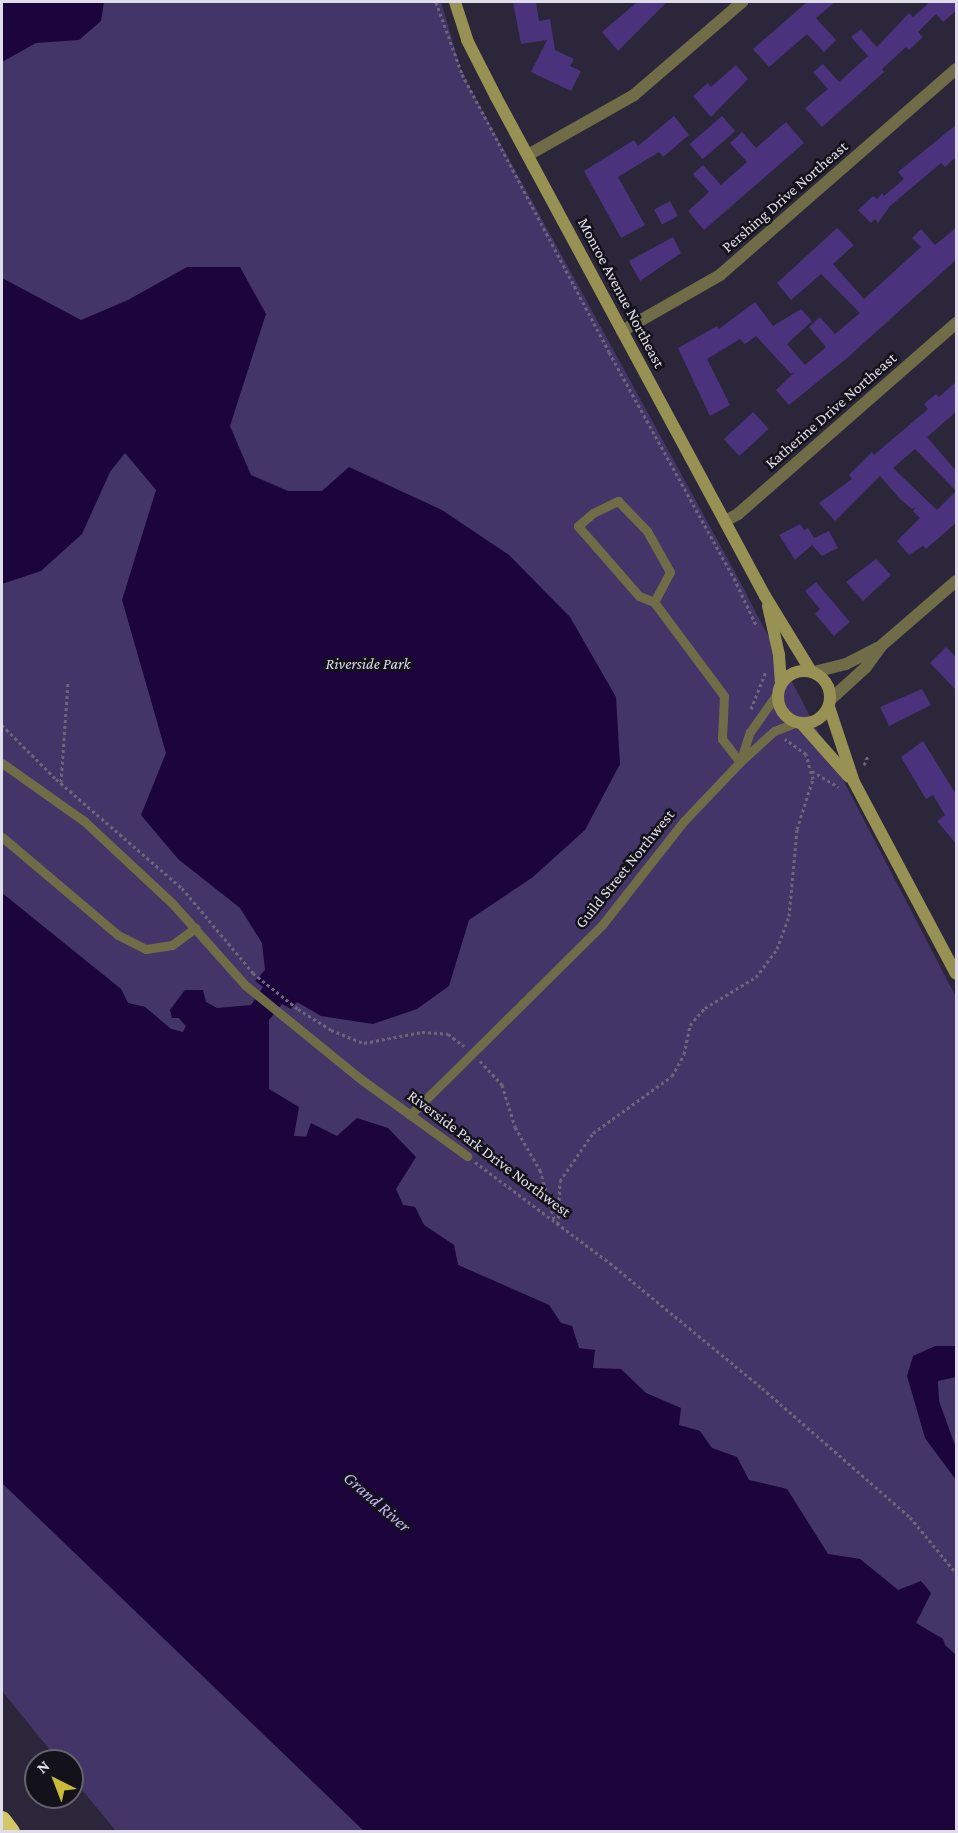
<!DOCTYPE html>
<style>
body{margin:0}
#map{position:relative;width:958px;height:1833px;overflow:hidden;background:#2b2639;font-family:"Crimson Pro",serif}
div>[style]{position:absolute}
.green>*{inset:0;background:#443568}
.water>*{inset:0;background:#1c053c}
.building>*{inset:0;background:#4b327d;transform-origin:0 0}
.path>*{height:3px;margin-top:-1.5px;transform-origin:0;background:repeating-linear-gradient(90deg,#6c6778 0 3px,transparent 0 6px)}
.lane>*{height:9px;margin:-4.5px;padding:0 4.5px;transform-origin:4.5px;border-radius:4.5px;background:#706c47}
.street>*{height:12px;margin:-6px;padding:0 6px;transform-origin:6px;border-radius:6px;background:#706c47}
.secondary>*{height:12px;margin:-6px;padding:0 6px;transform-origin:6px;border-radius:6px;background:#989154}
.secondary>.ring{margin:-6px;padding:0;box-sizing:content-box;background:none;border:12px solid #989154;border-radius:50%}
.highway>*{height:18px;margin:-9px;padding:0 9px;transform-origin:9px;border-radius:9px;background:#d3c765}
span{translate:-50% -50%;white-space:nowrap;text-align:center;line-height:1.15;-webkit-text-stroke:5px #131119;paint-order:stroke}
.street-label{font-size:16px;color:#e0ddea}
.park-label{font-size:16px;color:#dfdaf0;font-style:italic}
.water-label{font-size:18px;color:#c3b3f4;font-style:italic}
.frame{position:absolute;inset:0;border:3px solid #e0ddea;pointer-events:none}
.north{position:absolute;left:24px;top:1749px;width:60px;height:60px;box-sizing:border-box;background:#131119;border:2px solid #65636d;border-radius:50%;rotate:318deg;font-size:16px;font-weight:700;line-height:24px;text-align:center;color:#e0ddea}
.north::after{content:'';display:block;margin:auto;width:21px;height:27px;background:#c9ba3a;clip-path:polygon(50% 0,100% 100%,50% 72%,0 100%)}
</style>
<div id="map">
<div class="green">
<i style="clip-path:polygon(2px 2px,441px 2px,462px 73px,737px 576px,956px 997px,956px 1655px,945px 1645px,943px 1639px,916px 1623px,931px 1593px,898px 1590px,860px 1559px,828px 1554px,787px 1489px,748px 1480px,737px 1457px,711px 1448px,700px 1431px,679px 1425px,680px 1408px,646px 1393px,621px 1370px,593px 1368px,579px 1348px,572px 1326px,561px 1323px,549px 1305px,458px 1265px,454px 1245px,424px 1225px,415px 1207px,403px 1205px,396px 1189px,337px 1136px,294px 1136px,269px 1089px,217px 1009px,206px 1002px,202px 990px,185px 990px,170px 1010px,186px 1026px,183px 1032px,171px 1029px,145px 1007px,128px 1003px,121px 989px,2px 893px)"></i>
<i style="clip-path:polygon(2px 1483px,364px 1831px,116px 1831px,72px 1778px,72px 1761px,59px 1761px,2px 1691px)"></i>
</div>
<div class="water">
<i style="clip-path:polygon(2px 2px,104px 2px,101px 21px,79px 40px,36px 43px,2px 62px)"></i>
<i style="clip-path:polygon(187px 267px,240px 267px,266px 314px,230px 426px,251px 475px,288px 491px,322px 491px,349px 467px,442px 510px,509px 555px,570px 617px,616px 697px,620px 764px,585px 830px,533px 877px,469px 920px,449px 986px,417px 1009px,373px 1024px,321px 1016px,297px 1002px,291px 1009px,282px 1004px,269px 1020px,269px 1089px,299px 1107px,294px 1136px,306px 1137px,311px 1123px,337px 1136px,357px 1118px,388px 1128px,416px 1157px,396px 1189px,403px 1205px,415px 1207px,424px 1225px,454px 1245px,458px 1265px,549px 1305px,561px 1323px,572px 1326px,579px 1348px,595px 1350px,593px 1368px,621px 1369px,646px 1393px,681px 1408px,679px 1425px,700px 1431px,712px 1448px,737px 1457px,749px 1480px,787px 1489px,828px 1554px,860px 1559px,898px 1590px,921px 1581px,931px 1593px,916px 1623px,943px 1639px,945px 1645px,956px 1655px,956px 1831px,364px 1831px,2px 1483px,2px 893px,121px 989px,128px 1003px,145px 1007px,171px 1029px,183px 1032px,186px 1026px,179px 1018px,172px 1018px,170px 1010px,185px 990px,203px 990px,206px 1002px,217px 1008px,251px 1005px,263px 987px,255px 981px,265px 970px,262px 943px,240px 908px,178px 859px,141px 815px,166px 753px,122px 600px,156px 490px,125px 453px,110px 472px,82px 534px,41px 571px,2px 584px,2px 278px,81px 320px,128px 300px)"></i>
<i style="clip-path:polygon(935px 1346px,956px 1346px,956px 1377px,938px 1381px,939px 1401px,956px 1448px,956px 1480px,925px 1438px,907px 1376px,913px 1356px)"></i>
</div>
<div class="building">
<i style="clip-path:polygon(513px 2px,536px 2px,539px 21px,550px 19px,555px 50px,574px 59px,570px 66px,581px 71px,571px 91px,531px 72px,547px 40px,521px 44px)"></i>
<i style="clip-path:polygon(637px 2px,667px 2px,618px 51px,602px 32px)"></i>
<i style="clip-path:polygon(807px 2px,835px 2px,816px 18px,836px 40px,824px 52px,807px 34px,769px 67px,753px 49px)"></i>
<i style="clip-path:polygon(925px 2px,957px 2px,957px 10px,943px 22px,936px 14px,918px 32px,923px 37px,909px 50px,906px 47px,882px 69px,884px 72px,822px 127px,805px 108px,828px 89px,813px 72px,823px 64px,839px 82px,868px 56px,851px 37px,861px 29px,877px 47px,909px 13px,913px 17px,928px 4px)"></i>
<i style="clip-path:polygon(736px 65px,748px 79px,711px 117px,693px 96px,708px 83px,711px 87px)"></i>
<i style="clip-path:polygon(674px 116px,689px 135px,663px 157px,659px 152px,618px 177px,645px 225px,621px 238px,584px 171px,634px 140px,638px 146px)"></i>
<i style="left:722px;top:116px;width:20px;height:43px;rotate:49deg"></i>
<i style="clip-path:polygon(786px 122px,804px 143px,704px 230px,688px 211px,709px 192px,693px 174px,703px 165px,721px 185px,747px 162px,730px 143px,742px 132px,756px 148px)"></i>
<i style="clip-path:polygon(957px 124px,957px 156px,945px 167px,941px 163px,890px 206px,878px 223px,875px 219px,871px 223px,858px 210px,873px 196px,877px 199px,882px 193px,884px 196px,904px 179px,898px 172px)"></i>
<i style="left:670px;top:201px;width:17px;height:18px;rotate:62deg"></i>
<i style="clip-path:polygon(957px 227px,957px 259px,847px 358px,789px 405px,776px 390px,795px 372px,791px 374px,756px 336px,745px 344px,740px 339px,707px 359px,730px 405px,710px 416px,678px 348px,717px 326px,719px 329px,755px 302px,773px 326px,801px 309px,812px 321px,787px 344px,805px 365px,826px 347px,809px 327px,820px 317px,835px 334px,860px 313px,821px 274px,791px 300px,777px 283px,837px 228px,854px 245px,833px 264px,864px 299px,921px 247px,912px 238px,921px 229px,935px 245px)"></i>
<i style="clip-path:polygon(673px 237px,681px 253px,640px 281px,629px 261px)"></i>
<i style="clip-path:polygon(evenodd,957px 381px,957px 411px,927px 437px,957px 472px,957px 522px,926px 549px,923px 546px,909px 555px,897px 541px,920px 518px,913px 511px,916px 507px,912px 509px,900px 499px,880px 476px,835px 521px,819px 503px,852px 479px,849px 475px,872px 452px,874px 455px,928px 409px,924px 404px,936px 394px,939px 397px,957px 381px,915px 449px,956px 491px,937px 510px,893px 468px,915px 449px)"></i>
<i style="left:753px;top:412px;width:23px;height:40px;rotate:47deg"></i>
<i style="clip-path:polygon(800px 524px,804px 530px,808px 528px,814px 538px,829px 531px,838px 548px,822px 556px,812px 545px,795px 560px,779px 535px)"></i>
<i style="clip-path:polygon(876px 559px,891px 575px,863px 601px,846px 582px)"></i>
<i style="clip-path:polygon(816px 582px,850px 622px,834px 636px,815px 614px,820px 609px,805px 591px)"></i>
<i style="clip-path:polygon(946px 647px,957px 658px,957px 691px,930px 663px)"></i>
<i style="clip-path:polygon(922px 689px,931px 705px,889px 726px,880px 707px)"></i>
<i style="clip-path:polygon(923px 741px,957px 796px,957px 845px,937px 821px,945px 815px,933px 795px,926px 799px,901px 757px)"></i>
</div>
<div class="path">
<i style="left:436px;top:2px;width:77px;rotate:70.1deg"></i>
<i style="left:462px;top:74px;width:314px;rotate:62.1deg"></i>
<i style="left:609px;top:352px;width:258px;rotate:61.1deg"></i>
<i style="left:734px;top:578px;width:54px;rotate:64.9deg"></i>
<i style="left:751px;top:709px;width:41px;rotate:-68.5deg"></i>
<i style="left:2px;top:725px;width:76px;rotate:45deg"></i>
<i style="left:56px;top:779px;width:167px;rotate:40.9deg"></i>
<i style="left:182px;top:888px;width:111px;rotate:50.1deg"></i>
<i style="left:253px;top:973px;width:58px;rotate:38.7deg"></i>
<i style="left:298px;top:1009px;width:39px;rotate:32deg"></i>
<i style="left:331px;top:1030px;width:35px;rotate:22deg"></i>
<i style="left:364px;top:1043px;width:59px;rotate:-10.7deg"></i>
<i style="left:422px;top:1032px;width:26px;rotate:4deg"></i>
<i style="left:448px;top:1034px;width:20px;rotate:37deg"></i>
<i style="left:864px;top:765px;width:10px;rotate:-66deg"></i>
<i style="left:812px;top:771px;width:31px;rotate:31deg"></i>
<i style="left:61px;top:782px;width:100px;rotate:-86deg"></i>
<i style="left:480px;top:1061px;width:33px;rotate:47deg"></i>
<i style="left:502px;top:1085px;width:44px;rotate:72.8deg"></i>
<i style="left:515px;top:1127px;width:50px;rotate:59.8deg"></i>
<i style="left:540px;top:1170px;width:54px;rotate:73.9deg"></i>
<i style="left:475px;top:1162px;width:169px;rotate:36.8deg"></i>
<i style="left:610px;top:1263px;width:197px;rotate:39.4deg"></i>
<i style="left:762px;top:1388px;width:196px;rotate:41.1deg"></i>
<i style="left:910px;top:1517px;width:72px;rotate:50.6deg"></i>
<i style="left:558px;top:1224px;width:43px;rotate:-87.3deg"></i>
<i style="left:560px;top:1181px;width:58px;rotate:-55.5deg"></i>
<i style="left:593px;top:1133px;width:97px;rotate:-35.8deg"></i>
<i style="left:672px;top:1076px;width:25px;rotate:-61deg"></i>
<i style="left:684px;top:1054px;width:30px;rotate:-78deg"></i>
<i style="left:690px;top:1025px;width:23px;rotate:-49deg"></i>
<i style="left:705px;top:1008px;width:60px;rotate:-31.3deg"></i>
<i style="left:756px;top:977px;width:35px;rotate:-53deg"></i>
<i style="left:777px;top:949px;width:35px;rotate:-70deg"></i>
<i style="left:789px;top:916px;width:87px;rotate:-84.7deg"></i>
<i style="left:797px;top:829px;width:52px;rotate:-72.3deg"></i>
<i style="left:813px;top:779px;width:26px;rotate:-106deg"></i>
<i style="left:806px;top:754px;width:26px;rotate:-144deg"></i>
</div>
<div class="lane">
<i style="left:618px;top:501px;width:42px;rotate:46deg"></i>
<i style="left:647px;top:531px;width:47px;rotate:60.7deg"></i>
<i style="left:670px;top:572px;width:34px;rotate:118deg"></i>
<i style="left:654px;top:602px;width:16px;rotate:-158deg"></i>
<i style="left:639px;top:596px;width:93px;rotate:-131.1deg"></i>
<i style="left:578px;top:526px;width:20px;rotate:-41deg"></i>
<i style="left:593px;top:513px;width:28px;rotate:-26deg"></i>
<i style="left:654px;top:602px;width:117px;rotate:53.3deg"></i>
<i style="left:724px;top:696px;width:43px;rotate:92.7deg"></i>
<i style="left:722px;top:739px;width:29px;rotate:52deg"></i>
<i style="left:741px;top:759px;width:28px;rotate:-72deg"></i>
<i style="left:750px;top:732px;width:50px;rotate:-54.7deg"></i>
<i style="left:2px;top:763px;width:100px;rotate:35.3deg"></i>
<i style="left:84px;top:821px;width:120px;rotate:43deg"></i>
<i style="left:172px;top:903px;width:110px;rotate:48.3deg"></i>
<i style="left:245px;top:985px;width:151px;rotate:39.1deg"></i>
<i style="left:362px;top:1080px;width:130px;rotate:35.9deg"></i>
<i style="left:2px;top:837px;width:152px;rotate:40.2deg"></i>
<i style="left:118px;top:935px;width:31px;rotate:27deg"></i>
<i style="left:146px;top:949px;width:26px;rotate:-9deg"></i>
<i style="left:172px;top:945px;width:29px;rotate:-36deg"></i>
<i style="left:410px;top:1115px;width:270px;rotate:-44.7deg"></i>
<i style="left:602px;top:925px;width:131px;rotate:-51.8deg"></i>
<i style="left:683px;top:822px;width:83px;rotate:-46.5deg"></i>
<i style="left:740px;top:762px;width:46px;rotate:-42.4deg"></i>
<i style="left:774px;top:731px;width:25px;rotate:-21deg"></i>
</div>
<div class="street">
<i style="left:528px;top:155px;width:122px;rotate:-29.5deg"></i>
<i style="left:634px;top:95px;width:143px;rotate:-40.7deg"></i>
<i style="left:622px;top:331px;width:113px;rotate:-29.7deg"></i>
<i style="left:720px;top:275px;width:313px;rotate:-41.1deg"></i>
<i style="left:725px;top:521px;width:15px;rotate:-28deg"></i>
<i style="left:738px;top:514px;width:290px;rotate:-41.2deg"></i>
<i style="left:814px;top:672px;width:33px;rotate:-14deg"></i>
<i style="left:846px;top:664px;width:36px;rotate:-27deg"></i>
<i style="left:831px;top:699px;width:47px;rotate:-42.4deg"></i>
<i style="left:866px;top:667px;width:26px;rotate:-54deg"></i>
<i style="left:881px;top:646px;width:99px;rotate:-40.9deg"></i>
</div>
<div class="secondary">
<i style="left:455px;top:2px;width:40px;rotate:72deg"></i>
<i style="left:467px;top:40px;width:64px;rotate:63deg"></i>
<i style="left:496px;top:97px;width:567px;rotate:61.67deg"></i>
<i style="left:765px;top:596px;width:88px;rotate:58.5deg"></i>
<i style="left:768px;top:606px;width:50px;rotate:77.3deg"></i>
<i style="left:779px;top:655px;width:29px;rotate:86deg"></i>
<i class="ring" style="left:778px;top:671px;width:40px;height:40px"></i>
<i style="left:829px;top:707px;width:79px;rotate:71.6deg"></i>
<i style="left:854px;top:782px;width:217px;rotate:62deg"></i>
<i style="left:801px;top:723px;width:72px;rotate:48.4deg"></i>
</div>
<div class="highway">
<i style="left:2px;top:1820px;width:15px;rotate:53deg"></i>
</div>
<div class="street-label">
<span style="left:785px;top:197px;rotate:-41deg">Pershing Drive Northeast</span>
<span style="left:621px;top:293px;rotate:62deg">Monroe Avenue Northeast</span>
<span style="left:831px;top:411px;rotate:-41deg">Katherine Drive Northeast</span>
<span style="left:625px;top:869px;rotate:-51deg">Guild Street Northwest</span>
<span style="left:489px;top:1154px;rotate:37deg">Riverside Park Drive Northwest</span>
</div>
<div class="park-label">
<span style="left:368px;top:664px">Riverside Park</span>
</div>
<div class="water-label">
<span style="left:377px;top:1502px;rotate:41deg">Grand River</span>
</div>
<div class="frame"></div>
<div class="north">N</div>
</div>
